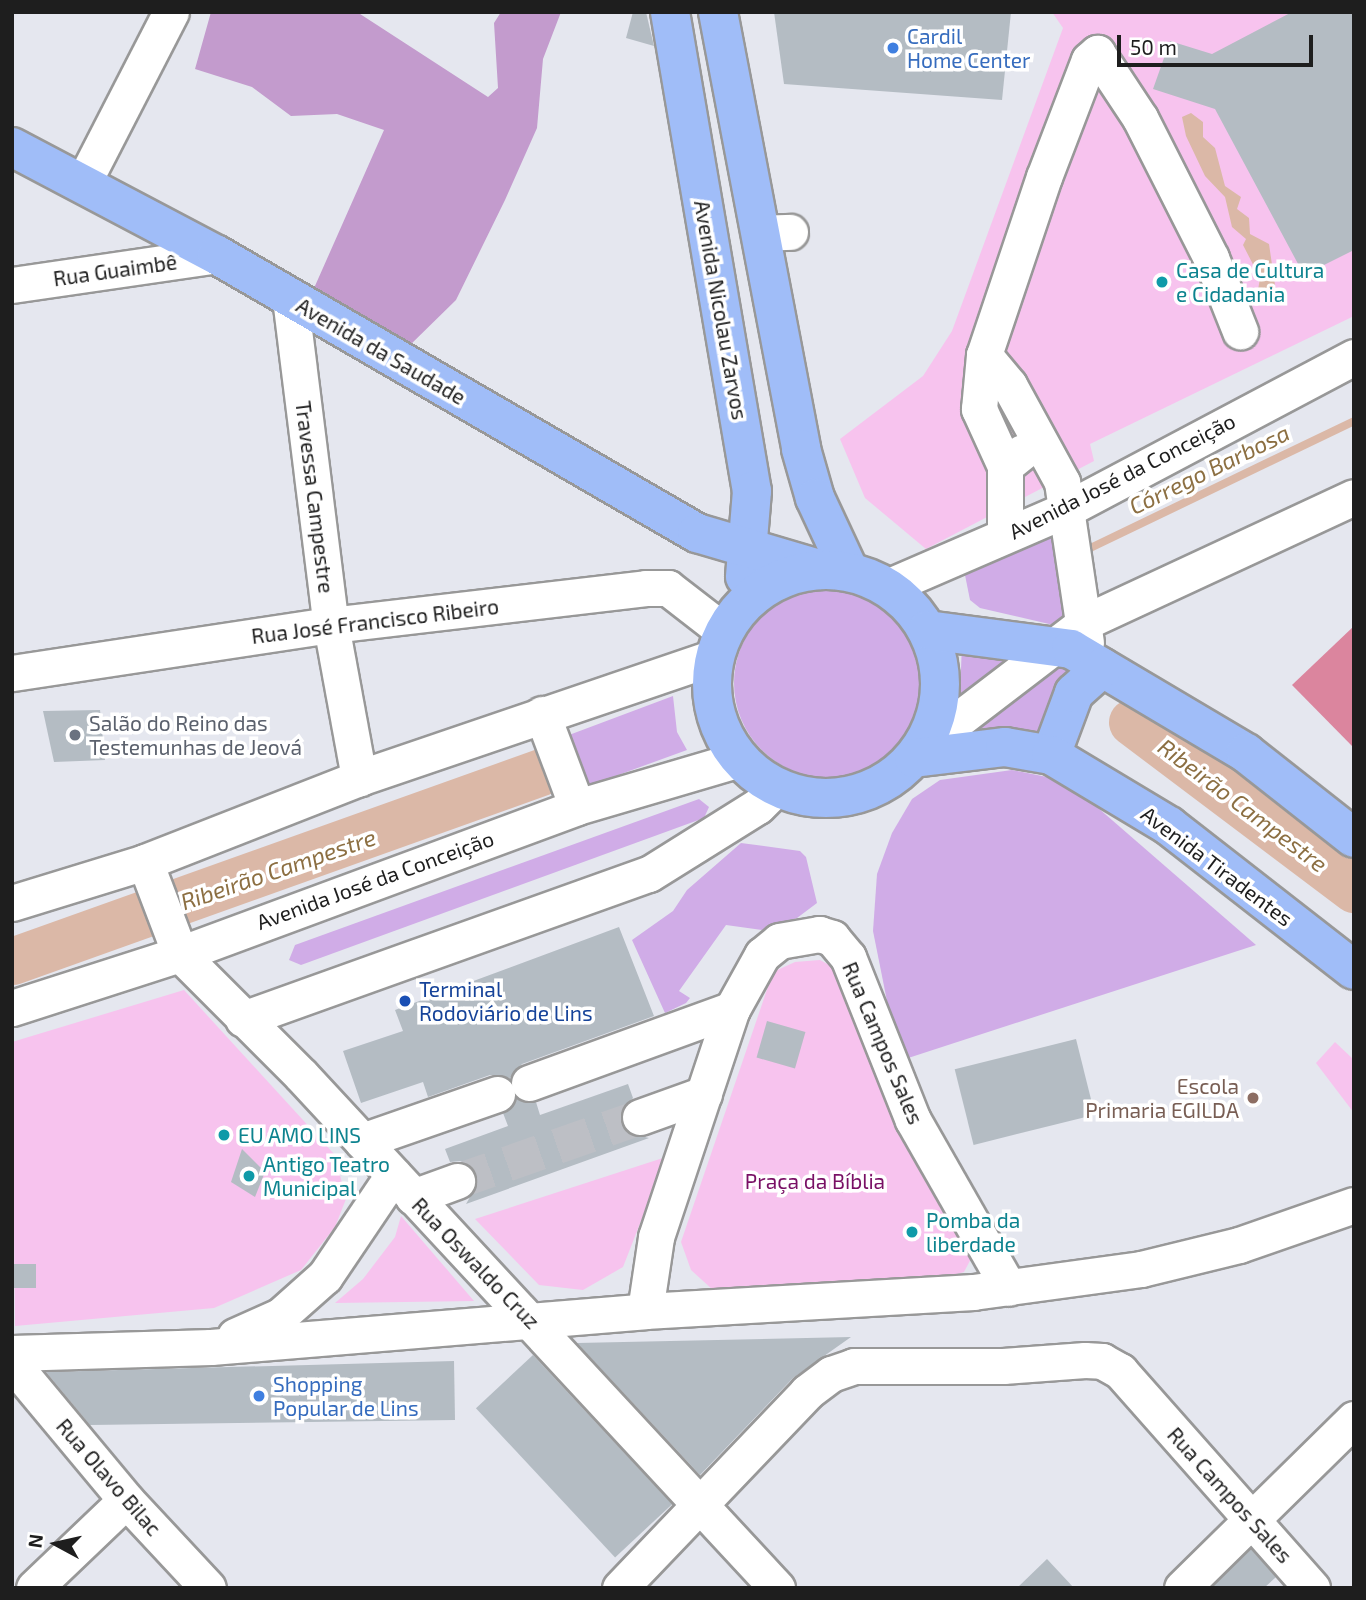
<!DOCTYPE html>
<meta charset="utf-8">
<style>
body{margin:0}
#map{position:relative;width:1366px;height:1600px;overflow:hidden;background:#e5e7ef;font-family:"Exo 2",sans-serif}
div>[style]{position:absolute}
.grass>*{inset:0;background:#d0ace7}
.round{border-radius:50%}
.forest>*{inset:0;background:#c39bcd}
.park>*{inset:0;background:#f7c3ee}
.pitch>*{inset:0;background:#db859e}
.water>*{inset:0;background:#dbb8a7}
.stream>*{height:8px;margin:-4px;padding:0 4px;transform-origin:4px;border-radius:4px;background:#dbb8a7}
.river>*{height:47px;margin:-23.5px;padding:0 23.5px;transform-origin:23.5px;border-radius:23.5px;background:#dbb8a7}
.building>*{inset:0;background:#b4bcc3;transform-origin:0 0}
.minor-tunnel>*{height:35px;margin-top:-17.5px;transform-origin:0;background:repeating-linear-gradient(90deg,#bdbfc5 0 35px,transparent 0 53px)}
.roads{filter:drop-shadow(2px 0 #989898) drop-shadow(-2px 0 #989898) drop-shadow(0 2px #989898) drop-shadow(0 -2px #989898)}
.minor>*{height:35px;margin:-17.5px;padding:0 17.5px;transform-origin:17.5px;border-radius:17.5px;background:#fff}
.major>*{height:38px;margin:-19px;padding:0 19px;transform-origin:19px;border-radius:19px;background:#a0bdf8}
.major>.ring{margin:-19px;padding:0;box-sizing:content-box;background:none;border:38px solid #a0bdf8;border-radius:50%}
.dots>*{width:19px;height:19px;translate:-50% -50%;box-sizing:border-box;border:4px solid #fff;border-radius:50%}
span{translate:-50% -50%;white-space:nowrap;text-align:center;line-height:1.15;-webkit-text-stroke:7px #fff;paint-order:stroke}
.shop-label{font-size:21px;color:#366cbe}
.left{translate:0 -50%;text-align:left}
.street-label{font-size:21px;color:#1e1e1e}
.culture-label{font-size:21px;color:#0d838f}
.worship-label{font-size:21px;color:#5b616d}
.transit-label{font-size:21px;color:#164399}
.education-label{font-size:21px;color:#785e54}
.right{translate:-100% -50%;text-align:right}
.park-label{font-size:21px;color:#791065}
.water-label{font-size:23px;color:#8c6f42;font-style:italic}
.frame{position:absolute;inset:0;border:14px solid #1e1e1e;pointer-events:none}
.north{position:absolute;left:21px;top:1509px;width:70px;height:70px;-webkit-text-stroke:5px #fff;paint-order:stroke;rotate:278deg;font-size:19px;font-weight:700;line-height:28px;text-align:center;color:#1e1e1e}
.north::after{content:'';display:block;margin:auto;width:24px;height:32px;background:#1e1e1e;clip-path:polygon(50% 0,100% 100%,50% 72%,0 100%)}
.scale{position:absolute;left:1117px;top:35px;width:196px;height:32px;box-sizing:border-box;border:4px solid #1e1e1e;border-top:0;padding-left:9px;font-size:21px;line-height:24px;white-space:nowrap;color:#1e1e1e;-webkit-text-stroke:5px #fff;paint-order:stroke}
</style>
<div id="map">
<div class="grass">
<i style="clip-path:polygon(1049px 522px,1083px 612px,1062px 627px,980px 608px,970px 600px,965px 575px,973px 562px)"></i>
<i class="round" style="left:734px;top:588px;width:190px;height:190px"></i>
<i style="clip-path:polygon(962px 642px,1016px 661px,960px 697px)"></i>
<i style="clip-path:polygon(1053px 663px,1073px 669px,1044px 741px,970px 734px)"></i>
<i style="clip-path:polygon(673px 696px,677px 732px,687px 750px,588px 786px,569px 735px)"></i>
<i style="clip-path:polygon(1012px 770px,1067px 781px,1256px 945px,899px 1061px,873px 931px,877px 874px,892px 833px,912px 799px,940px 780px)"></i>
<i style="clip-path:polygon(699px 799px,709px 807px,704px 818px,301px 965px,289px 960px,295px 945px)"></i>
<i style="clip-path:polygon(741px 843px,800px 851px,806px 857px,817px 903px,797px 918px,762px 930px,726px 925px,679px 991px,690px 998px,686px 1003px,665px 1013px,632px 940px,673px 911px,687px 890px)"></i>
</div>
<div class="forest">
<i style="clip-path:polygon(211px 12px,357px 12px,488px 97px,498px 88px,494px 23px,501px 12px,561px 12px,543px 59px,537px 128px,505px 200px,456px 300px,407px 348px,311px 295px,384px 130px,337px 114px,291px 116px,252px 87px,195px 69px)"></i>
</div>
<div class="park">
<i style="clip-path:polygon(1052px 12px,1354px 12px,1354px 316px,1090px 444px,1094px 461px,926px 549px,865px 498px,840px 439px,923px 376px,952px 331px,1063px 28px)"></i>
<i style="clip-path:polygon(820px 960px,851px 977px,974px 1253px,964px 1272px,943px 1278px,713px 1290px,691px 1270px,681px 1242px,773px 972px,795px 962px)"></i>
<i style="clip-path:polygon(184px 990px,335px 1155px,346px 1199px,335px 1227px,301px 1270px,214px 1308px,15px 1326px,12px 1042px)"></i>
<i style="clip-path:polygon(1335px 1042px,1354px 1060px,1354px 1113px,1316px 1063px)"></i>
<i style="clip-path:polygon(666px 1157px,623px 1267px,583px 1290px,539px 1285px,475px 1219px)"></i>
<i style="clip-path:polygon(401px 1216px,474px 1301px,335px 1303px,363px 1279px,395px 1237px)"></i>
</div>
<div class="pitch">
<i style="clip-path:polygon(1354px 626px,1354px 748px,1292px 685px)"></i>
</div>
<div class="water">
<i style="clip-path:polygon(1191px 113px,1203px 122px,1203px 137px,1215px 148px,1225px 186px,1241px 197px,1237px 209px,1249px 218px,1250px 234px,1269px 244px,1276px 292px,1261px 303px,1257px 296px,1260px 278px,1243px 245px,1246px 239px,1232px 227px,1225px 197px,1205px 176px,1186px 136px,1182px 117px)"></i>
</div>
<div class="stream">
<i style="left:1082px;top:552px;width:302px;rotate:-25.7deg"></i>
</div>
<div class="river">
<i style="left:1132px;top:722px;width:278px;rotate:37deg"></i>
<i style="left:12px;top:961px;width:562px;rotate:-19.66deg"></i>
</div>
<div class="building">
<i style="clip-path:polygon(633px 12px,646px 12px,654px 46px,626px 38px)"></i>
<i style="clip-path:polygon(774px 12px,1011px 12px,1002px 100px,784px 84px)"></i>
<i style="clip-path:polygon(1292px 12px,1354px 12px,1354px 250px,1304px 275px,1215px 109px,1153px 89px,1170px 41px,1212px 54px)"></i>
<i style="clip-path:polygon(100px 710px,105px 760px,54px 762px,43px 711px)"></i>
<i style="clip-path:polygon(619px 927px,654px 1016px,522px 1064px,510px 1078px,490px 1075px,428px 1097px,423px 1082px,361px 1103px,343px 1051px,403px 1031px,395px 1010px)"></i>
<i style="left:767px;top:1021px;width:40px;height:38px;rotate:16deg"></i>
<i style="left:1076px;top:1039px;width:78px;height:125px;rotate:76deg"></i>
<i style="clip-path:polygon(628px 1084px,633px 1098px,620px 1113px,621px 1124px,628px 1133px,649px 1138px,466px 1204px,477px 1185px,476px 1174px,461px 1161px,450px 1162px,445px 1149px,508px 1126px,503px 1113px,516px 1099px,536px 1102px,540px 1115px)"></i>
<i style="clip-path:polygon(242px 1149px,265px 1172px,255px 1197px,231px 1182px)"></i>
<i style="left:36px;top:1264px;width:24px;height:24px;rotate:90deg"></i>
<i style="clip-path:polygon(851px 1337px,793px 1378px,700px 1475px,577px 1343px)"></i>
<i style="left:533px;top:1355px;width:204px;height:78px;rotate:47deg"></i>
<i style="clip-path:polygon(454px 1361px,455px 1420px,90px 1425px,46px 1372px)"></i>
<i style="clip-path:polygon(1251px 1549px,1276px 1577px,1264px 1588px,1211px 1588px)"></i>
<i style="clip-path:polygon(1047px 1559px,1074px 1588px,1017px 1588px)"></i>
</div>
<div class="minor-tunnel">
<i style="left:457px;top:1181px;width:194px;rotate:-19.3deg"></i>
</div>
<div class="roads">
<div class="minor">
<i style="left:83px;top:183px;width:192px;rotate:-62.8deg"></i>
<i style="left:759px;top:233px;width:31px;rotate:-2deg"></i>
<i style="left:12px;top:285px;width:207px;rotate:-8.3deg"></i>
<i style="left:290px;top:298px;width:330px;rotate:82.9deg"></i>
<i style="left:331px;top:625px;width:156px;rotate:79.6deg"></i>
<i style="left:984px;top:355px;width:39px;rotate:50deg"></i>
<i style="left:1009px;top:385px;width:111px;rotate:61.3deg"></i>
<i style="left:1062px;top:482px;width:162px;rotate:81.5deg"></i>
<i style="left:1005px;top:466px;width:63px;rotate:-114.5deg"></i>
<i style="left:979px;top:409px;width:54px;rotate:-84.7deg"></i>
<i style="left:984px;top:355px;width:188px;rotate:-71.4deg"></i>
<i style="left:1044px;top:177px;width:125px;rotate:-69deg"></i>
<i style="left:1089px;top:60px;width:11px;rotate:-41deg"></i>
<i style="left:1097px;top:53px;width:78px;rotate:56.5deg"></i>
<i style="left:1140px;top:118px;width:157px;rotate:63.1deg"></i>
<i style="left:1211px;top:258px;width:79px;rotate:68.3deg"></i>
<i style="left:1005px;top:535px;width:69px;rotate:-90deg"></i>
<i style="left:1005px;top:466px;width:22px;rotate:-39deg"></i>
<i style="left:887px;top:587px;width:194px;rotate:-23.4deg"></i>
<i style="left:1065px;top:510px;width:327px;rotate:-27.9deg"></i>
<i style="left:12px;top:673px;width:323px;rotate:-8.6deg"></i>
<i style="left:331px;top:625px;width:317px;rotate:-6.7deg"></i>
<i style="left:646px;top:588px;width:22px"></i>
<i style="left:668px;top:588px;width:72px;rotate:37.7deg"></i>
<i style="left:542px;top:714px;width:99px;rotate:69.4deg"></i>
<i style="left:921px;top:748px;width:209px;rotate:-37.4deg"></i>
<i style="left:1087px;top:621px;width:294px;rotate:-24.9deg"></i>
<i style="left:145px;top:862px;width:98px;rotate:69.2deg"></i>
<i style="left:180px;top:954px;width:171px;rotate:45deg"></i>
<i style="left:301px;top:1075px;width:700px;rotate:47.14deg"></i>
<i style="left:12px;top:903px;width:139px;rotate:-17.1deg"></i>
<i style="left:145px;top:862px;width:230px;rotate:-21.4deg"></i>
<i style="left:359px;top:778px;width:376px;rotate:-18.8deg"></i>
<i style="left:12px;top:1008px;width:176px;rotate:-17.8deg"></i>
<i style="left:180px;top:954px;width:423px;rotate:-20.3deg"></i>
<i style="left:577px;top:807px;width:170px;rotate:-16.4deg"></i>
<i style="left:243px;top:1019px;width:431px;rotate:-19.7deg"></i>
<i style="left:649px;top:874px;width:128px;rotate:-32deg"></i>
<i style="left:758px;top:806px;width:27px;rotate:-45deg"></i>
<i style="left:529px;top:1083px;width:216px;rotate:-20deg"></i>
<i style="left:640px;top:1117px;width:68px;rotate:-19.8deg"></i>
<i style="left:362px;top:1141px;width:143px;rotate:-19.2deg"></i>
<i style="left:413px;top:1197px;width:47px;rotate:-20deg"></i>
<i style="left:645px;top:1311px;width:75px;rotate:-81.5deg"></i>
<i style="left:656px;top:1237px;width:240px;rotate:-71.6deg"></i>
<i style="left:732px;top:1009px;width:62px;rotate:-60.9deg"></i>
<i style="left:762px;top:955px;width:22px;rotate:-39deg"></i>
<i style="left:779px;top:941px;width:41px;rotate:-9.9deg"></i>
<i style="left:819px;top:934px;width:14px;rotate:17deg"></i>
<i style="left:832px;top:938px;width:25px;rotate:50deg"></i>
<i style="left:848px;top:957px;width:175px;rotate:68.3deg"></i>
<i style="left:913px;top:1120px;width:193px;rotate:60.3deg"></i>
<i style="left:235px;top:1336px;width:49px;rotate:-24deg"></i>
<i style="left:280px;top:1316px;width:60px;rotate:-41.6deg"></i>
<i style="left:325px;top:1276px;width:122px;rotate:-56deg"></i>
<i style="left:12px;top:1353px;width:199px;rotate:-1.7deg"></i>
<i style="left:211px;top:1347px;width:435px;rotate:-4.7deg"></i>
<i style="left:645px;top:1311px;width:329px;rotate:-3.3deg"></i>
<i style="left:973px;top:1292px;width:170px;rotate:-7.8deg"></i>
<i style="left:1141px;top:1269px;width:101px;rotate:-13.8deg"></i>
<i style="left:1239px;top:1245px;width:122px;rotate:-19.2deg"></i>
<i style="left:12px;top:1363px;width:178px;rotate:50.2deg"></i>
<i style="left:126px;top:1500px;width:120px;rotate:47deg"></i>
<i style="left:34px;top:1588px;width:127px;rotate:-43.7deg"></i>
<i style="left:620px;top:1588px;width:271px;rotate:-46.3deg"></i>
<i style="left:807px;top:1392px;width:30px;rotate:-37deg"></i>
<i style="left:831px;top:1374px;width:24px;rotate:-19deg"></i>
<i style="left:854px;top:1366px;width:149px"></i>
<i style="left:1003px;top:1366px;width:82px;rotate:-4.2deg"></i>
<i style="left:1085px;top:1360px;width:17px;rotate:3deg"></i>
<i style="left:1102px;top:1361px;width:21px;rotate:29deg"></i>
<i style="left:1120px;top:1371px;width:290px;rotate:48.5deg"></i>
<i style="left:1182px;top:1588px;width:241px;rotate:-44.5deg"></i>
</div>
<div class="major">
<i style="left:670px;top:12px;width:486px;rotate:80.3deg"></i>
<i style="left:752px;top:491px;width:86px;rotate:94.7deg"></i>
<i style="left:718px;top:12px;width:445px;rotate:79.2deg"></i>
<i style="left:801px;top:449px;width:51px;rotate:74.1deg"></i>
<i style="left:815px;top:498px;width:81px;rotate:65deg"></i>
<i style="left:12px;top:147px;width:232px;rotate:27.8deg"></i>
<i style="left:217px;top:255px;width:555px;rotate:30.08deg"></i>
<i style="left:697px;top:533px;width:127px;rotate:16.4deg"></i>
<i class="ring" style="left:712px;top:570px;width:190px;height:190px"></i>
<i style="left:927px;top:630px;width:145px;rotate:7.5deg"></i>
<i style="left:1071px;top:649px;width:204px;rotate:30.7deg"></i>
<i style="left:1246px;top:753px;width:137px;rotate:38.2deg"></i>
<i style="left:1051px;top:755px;width:66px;rotate:-69.6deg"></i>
<i style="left:1074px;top:693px;width:38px;rotate:-42deg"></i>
<i style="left:914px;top:758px;width:92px;rotate:-6.9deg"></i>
<i style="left:1005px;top:747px;width:47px;rotate:9.9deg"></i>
<i style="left:1051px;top:755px;width:138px;rotate:31deg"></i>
<i style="left:1169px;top:826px;width:234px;rotate:37.9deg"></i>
</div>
</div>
<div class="dots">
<i style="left:893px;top:48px;background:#3f7fe0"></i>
<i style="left:1162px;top:282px;background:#0f9aa8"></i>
<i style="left:75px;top:735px;background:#6b7280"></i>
<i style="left:405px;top:1001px;background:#1a4fb4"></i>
<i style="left:1253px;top:1098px;background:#8d6e63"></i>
<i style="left:224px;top:1135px;background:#0f9aa8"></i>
<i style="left:249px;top:1176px;background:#0f9aa8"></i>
<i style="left:912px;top:1232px;background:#0f9aa8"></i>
<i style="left:259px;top:1396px;background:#3f7fe0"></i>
</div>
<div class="shop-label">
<span class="left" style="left:907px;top:48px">Cardil<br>Home Center</span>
<span class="left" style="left:273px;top:1396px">Shopping<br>Popular de Lins</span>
</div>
<div class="street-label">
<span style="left:115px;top:270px;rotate:-8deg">Rua Guaimbê</span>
<span style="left:721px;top:310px;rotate:80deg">Avenida Nicolau Zarvos</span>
<span style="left:381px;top:351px;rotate:30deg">Avenida da Saudade</span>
<span style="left:1122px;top:476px;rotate:-27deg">Avenida José da Conceição</span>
<span style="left:315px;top:497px;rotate:83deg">Travessa Campestre</span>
<span style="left:375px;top:621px;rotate:-7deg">Rua José Francisco Ribeiro</span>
<span style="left:1217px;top:866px;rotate:37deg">Avenida Tiradentes</span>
<span style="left:375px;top:880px;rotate:-20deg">Avenida José da Conceição</span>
<span style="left:883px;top:1043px;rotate:67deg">Rua Campos Sales</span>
<span style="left:476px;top:1263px;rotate:46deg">Rua Oswaldo Cruz</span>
<span style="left:109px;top:1477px;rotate:49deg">Rua Olavo Bilac</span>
<span style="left:1230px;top:1495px;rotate:48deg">Rua Campos Sales</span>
</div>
<div class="culture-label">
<span class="left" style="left:1176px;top:282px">Casa de Cultura<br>e Cidadania</span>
<span class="left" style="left:238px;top:1135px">EU AMO LINS</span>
<span class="left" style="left:263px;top:1176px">Antigo Teatro<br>Municipal</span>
<span class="left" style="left:926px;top:1232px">Pomba da<br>liberdade</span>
</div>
<div class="worship-label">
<span class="left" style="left:89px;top:735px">Salão do Reino das<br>Testemunhas de Jeová</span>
</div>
<div class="transit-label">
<span class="left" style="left:419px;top:1001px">Terminal<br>Rodoviário de Lins</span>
</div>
<div class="education-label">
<span class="right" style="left:1239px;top:1098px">Escola<br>Primaria EGILDA</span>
</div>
<div class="park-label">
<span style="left:815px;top:1181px">Praça da Bíblia</span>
</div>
<div class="water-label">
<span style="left:1209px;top:469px;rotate:-26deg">Córrego Barbosa</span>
<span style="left:1243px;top:805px;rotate:37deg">Ribeirão Campestre</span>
<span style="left:278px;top:869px;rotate:-19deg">Ribeirão Campestre</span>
</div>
<div class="frame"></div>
<div class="north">N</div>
<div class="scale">50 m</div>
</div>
